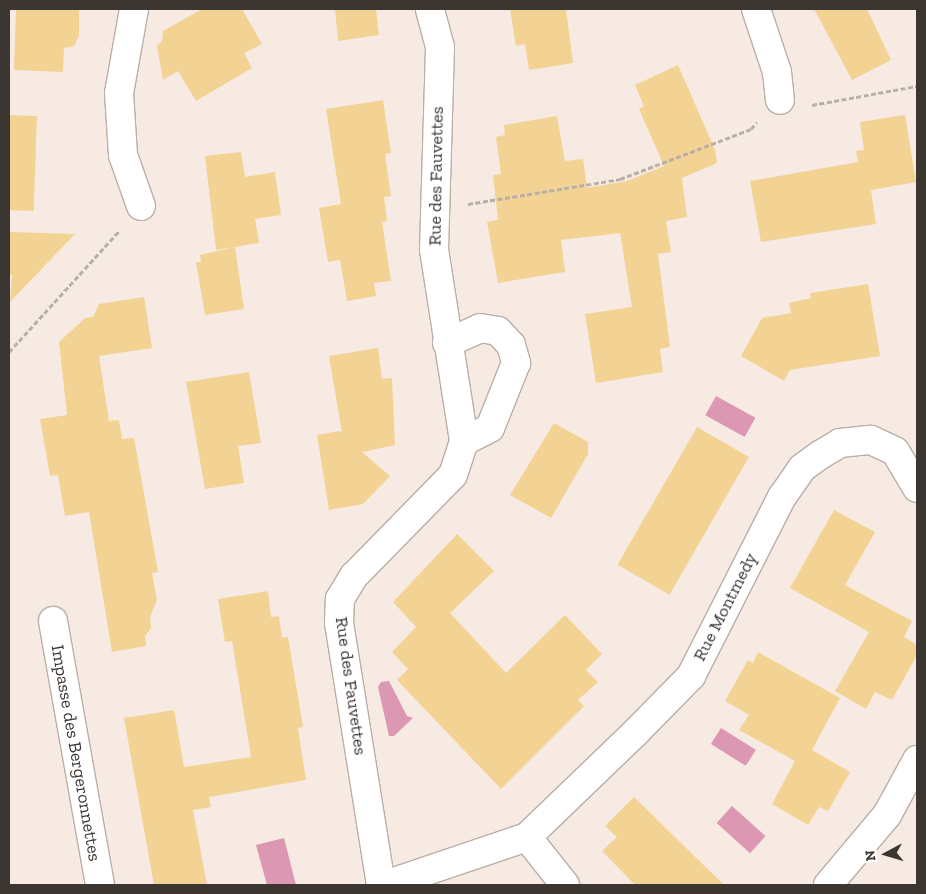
<!DOCTYPE html>
<style>
body{margin:0}
#map{position:relative;width:926px;height:894px;overflow:hidden;background:#f7eae2;font-family:"Zilla Slab",serif}
div>[style]{position:absolute}
.water>*{inset:0;background:#dc98b3;transform-origin:0 0}
.building>*{inset:0;background:#f3d394;transform-origin:0 0}
.path>*{height:3px;margin-top:-1.5px;transform-origin:0;background:repeating-linear-gradient(90deg,#b9afa8 0 5px,transparent 0 7.5px)}
.roads{filter:drop-shadow(1px 0 #baaea6) drop-shadow(-1px 0 #baaea6) drop-shadow(0 1px #baaea6) drop-shadow(0 -1px #baaea6)}
.minor>*{height:28px;margin:-14px;padding:0 14px;transform-origin:14px;border-radius:14px;background:#fff}
span{translate:-50% -50%;white-space:nowrap;text-align:center;line-height:1.15;-webkit-text-stroke:4px #fff;paint-order:stroke}
.street-label{font-size:18px;color:#3c3633}
.frame{position:absolute;inset:0;border:10px solid #3c3633;pointer-events:none}
.north{position:absolute;left:861px;top:829px;width:50px;height:50px;-webkit-text-stroke:4px #fff;paint-order:stroke;rotate:264deg;font-size:14px;font-weight:700;line-height:20px;text-align:center;color:#3c3633}
.north::after{content:'';display:block;margin:auto;width:18px;height:22px;background:#3c3633;clip-path:polygon(50% 0,100% 100%,50% 72%,0 100%)}
</style>
<div id="map">
<div class="water">
<i style="left:716px;top:396px;width:45px;height:22px;rotate:29deg"></i>
<i style="clip-path:polygon(389px 681px,407px 716px,413px 718px,394px 736px,389px 736px,378px 687px,381px 682px)"></i>
<i style="left:721px;top:728px;width:41px;height:19px;rotate:32deg"></i>
<i style="left:732px;top:806px;width:45px;height:23px;rotate:42deg"></i>
<i style="clip-path:polygon(284px 838px,296px 885px,267px 885px,256px 845px)"></i>
</div>
<div class="building">
<i style="clip-path:polygon(16px 9px,79px 9px,79px 36px,74px 46px,64px 48px,63px 72px,14px 70px)"></i>
<i style="clip-path:polygon(202px 9px,242px 9px,262px 44px,244px 53px,252px 68px,196px 101px,178px 71px,163px 80px,157px 46px,162px 41px,163px 31px)"></i>
<i style="clip-path:polygon(335px 9px,376px 9px,379px 35px,338px 41px)"></i>
<i style="clip-path:polygon(510px 9px,566px 9px,573px 63px,529px 70px,525px 44px,516px 46px)"></i>
<i style="clip-path:polygon(814px 9px,867px 9px,891px 60px,852px 80px)"></i>
<i style="clip-path:polygon(678px 65px,715px 150px,717px 163px,682px 178px,687px 217px,666px 221px,671px 252px,658px 254px,670px 347px,660px 349px,663px 372px,596px 383px,585px 314px,632px 307px,620px 233px,561px 240px,565px 272px,498px 283px,487px 222px,498px 220px,493px 175px,501px 174px,496px 137px,505px 135px,504px 125px,557px 116px,565px 161px,583px 159px,587px 188px,627px 181px,664px 166px,639px 109px,644px 106px,635px 85px)"></i>
<i style="clip-path:polygon(383px 100px,391px 153px,385px 154px,391px 196px,384px 197px,387px 221px,382px 222px,391px 281px,374px 283px,376px 296px,347px 301px,340px 260px,328px 262px,319px 208px,341px 204px,326px 109px)"></i>
<i style="left:9px;top:115px;width:28px;height:95px;rotate:2deg"></i>
<i style="clip-path:polygon(905px 115px,916px 182px,871px 190px,876px 224px,761px 242px,750px 181px,858px 162px,856px 151px,864px 150px,860px 122px)"></i>
<i style="clip-path:polygon(241px 152px,245px 177px,275px 172px,281px 215px,255px 219px,259px 243px,216px 250px,205px 156px)"></i>
<i style="clip-path:polygon(9px 232px,75px 234px,10px 302px,12px 275px,9px 275px)"></i>
<i style="clip-path:polygon(235px 247px,244px 309px,205px 315px,196px 262px,201px 262px,200px 255px)"></i>
<i style="clip-path:polygon(868px 284px,880px 356px,790px 370px,784px 381px,741px 356px,762px 318px,791px 313px,789px 303px,811px 298px,810px 293px)"></i>
<i style="clip-path:polygon(144px 297px,152px 348px,99px 356px,109px 421px,119px 420px,122px 439px,134px 438px,158px 572px,152px 573px,157px 600px,150px 617px,151px 628px,145px 636px,146px 646px,112px 652px,89px 512px,65px 516px,58px 475px,50px 476px,40px 419px,67px 415px,59px 342px,85px 318px,93px 317px,99px 304px)"></i>
<i style="clip-path:polygon(378px 348px,382px 379px,392px 378px,395px 445px,362px 452px,390px 476px,363px 504px,329px 510px,317px 435px,339px 431px,342px 433px,329px 356px)"></i>
<i style="clip-path:polygon(249px 372px,261px 443px,238px 446px,244px 483px,205px 489px,186px 382px)"></i>
<i style="clip-path:polygon(554px 423px,588px 442px,588px 454px,551px 518px,510px 495px)"></i>
<i style="left:697px;top:427px;width:60px;height:159px;rotate:30deg"></i>
<i style="clip-path:polygon(834px 510px,875px 532px,845px 585px,912px 621px,904px 637px,917px 645px,917px 655px,892px 700px,875px 692px,866px 709px,835px 691px,869px 632px,790px 588px)"></i>
<i style="clip-path:polygon(457px 534px,494px 571px,450px 613px,506px 673px,565px 615px,602px 654px,586px 670px,598px 682px,578px 700px,584px 706px,501px 789px,397px 680px,408px 669px,392px 652px,416px 627px,393px 602px)"></i>
<i style="clip-path:polygon(268px 591px,271px 617px,279px 616px,282px 638px,288px 637px,303px 727px,298px 728px,306px 780px,209px 797px,211px 807px,193px 810px,207px 885px,154px 885px,124px 718px,174px 710px,184px 767px,251px 757px,232px 641px,225px 642px,218px 599px)"></i>
<i style="clip-path:polygon(758px 652px,840px 698px,812px 750px,850px 772px,828px 811px,819px 807px,808px 825px,772px 804px,795px 761px,739px 730px,749px 715px,725px 701px,748px 660px,753px 663px)"></i>
<i style="clip-path:polygon(634px 797px,724px 885px,635px 885px,602px 851px,617px 837px,605px 826px)"></i>
</div>
<div class="path">
<i style="left:812px;top:105px;width:107px;rotate:-10.3deg"></i>
<i style="left:468px;top:204px;width:154px;rotate:-9.3deg"></i>
<i style="left:620px;top:179px;width:140px;rotate:-20.9deg"></i>
<i style="left:751px;top:129px;width:9px;rotate:-49deg"></i>
<i style="left:9px;top:352px;width:165px;rotate:-47.7deg"></i>
</div>
<div class="roads">
<div class="minor">
<i style="left:134px;top:9px;width:85px;rotate:100.1deg"></i>
<i style="left:119px;top:93px;width:62px;rotate:86.3deg"></i>
<i style="left:123px;top:155px;width:54px;rotate:70.6deg"></i>
<i style="left:756px;top:9px;width:66px;rotate:71.6deg"></i>
<i style="left:777px;top:72px;width:28px;rotate:84deg"></i>
<i style="left:447px;top:343px;width:36px;rotate:-24deg"></i>
<i style="left:480px;top:328px;width:18px;rotate:9deg"></i>
<i style="left:498px;top:331px;width:19px;rotate:47deg"></i>
<i style="left:511px;top:345px;width:19px;rotate:74deg"></i>
<i style="left:516px;top:363px;width:70px;rotate:111.8deg"></i>
<i style="left:490px;top:428px;width:29px;rotate:153deg"></i>
<i style="left:53px;top:621px;width:268px;rotate:79.9deg"></i>
<i style="left:527px;top:837px;width:61px;rotate:51.6deg"></i>
<i style="left:381px;top:885px;width:265px;rotate:-99.1deg"></i>
<i style="left:339px;top:623px;width:24px;rotate:-88deg"></i>
<i style="left:340px;top:599px;width:27px;rotate:-59deg"></i>
<i style="left:354px;top:576px;width:141px;rotate:-45.6deg"></i>
<i style="left:453px;top:475px;width:36px;rotate:-72deg"></i>
<i style="left:464px;top:441px;width:193px;rotate:-98.9deg"></i>
<i style="left:434px;top:250px;width:203px;rotate:-88.3deg"></i>
<i style="left:440px;top:47px;width:39px;rotate:-105deg"></i>
<i style="left:385px;top:885px;width:150px;rotate:-18.7deg"></i>
<i style="left:527px;top:837px;width:150px;rotate:-43.9deg"></i>
<i style="left:635px;top:733px;width:80px;rotate:-45.5deg"></i>
<i style="left:691px;top:676px;width:201px;rotate:-63.1deg"></i>
<i style="left:782px;top:497px;width:35px;rotate:-55deg"></i>
<i style="left:802px;top:468px;width:22px;rotate:-36deg"></i>
<i style="left:820px;top:455px;width:23px;rotate:-31deg"></i>
<i style="left:840px;top:443px;width:31px;rotate:-6deg"></i>
<i style="left:871px;top:440px;width:26px;rotate:25deg"></i>
<i style="left:895px;top:451px;width:43px;rotate:59.3deg"></i>
<i style="left:828px;top:885px;width:92px;rotate:-49.9deg"></i>
<i style="left:887px;top:815px;width:63px;rotate:-61.4deg"></i>
</div>
</div>
<div class="street-label">
<span style="left:436px;top:176px;rotate:-89deg">Rue des Fauvettes</span>
<span style="left:725px;top:607px;rotate:-63deg">Rue Montmedy</span>
<span style="left:351px;top:686px;rotate:82deg">Rue des Fauvettes</span>
<span style="left:76px;top:753px;rotate:80deg">Impasse des Bergeronnettes</span>
</div>
<div class="frame"></div>
<div class="north">N</div>
</div>
